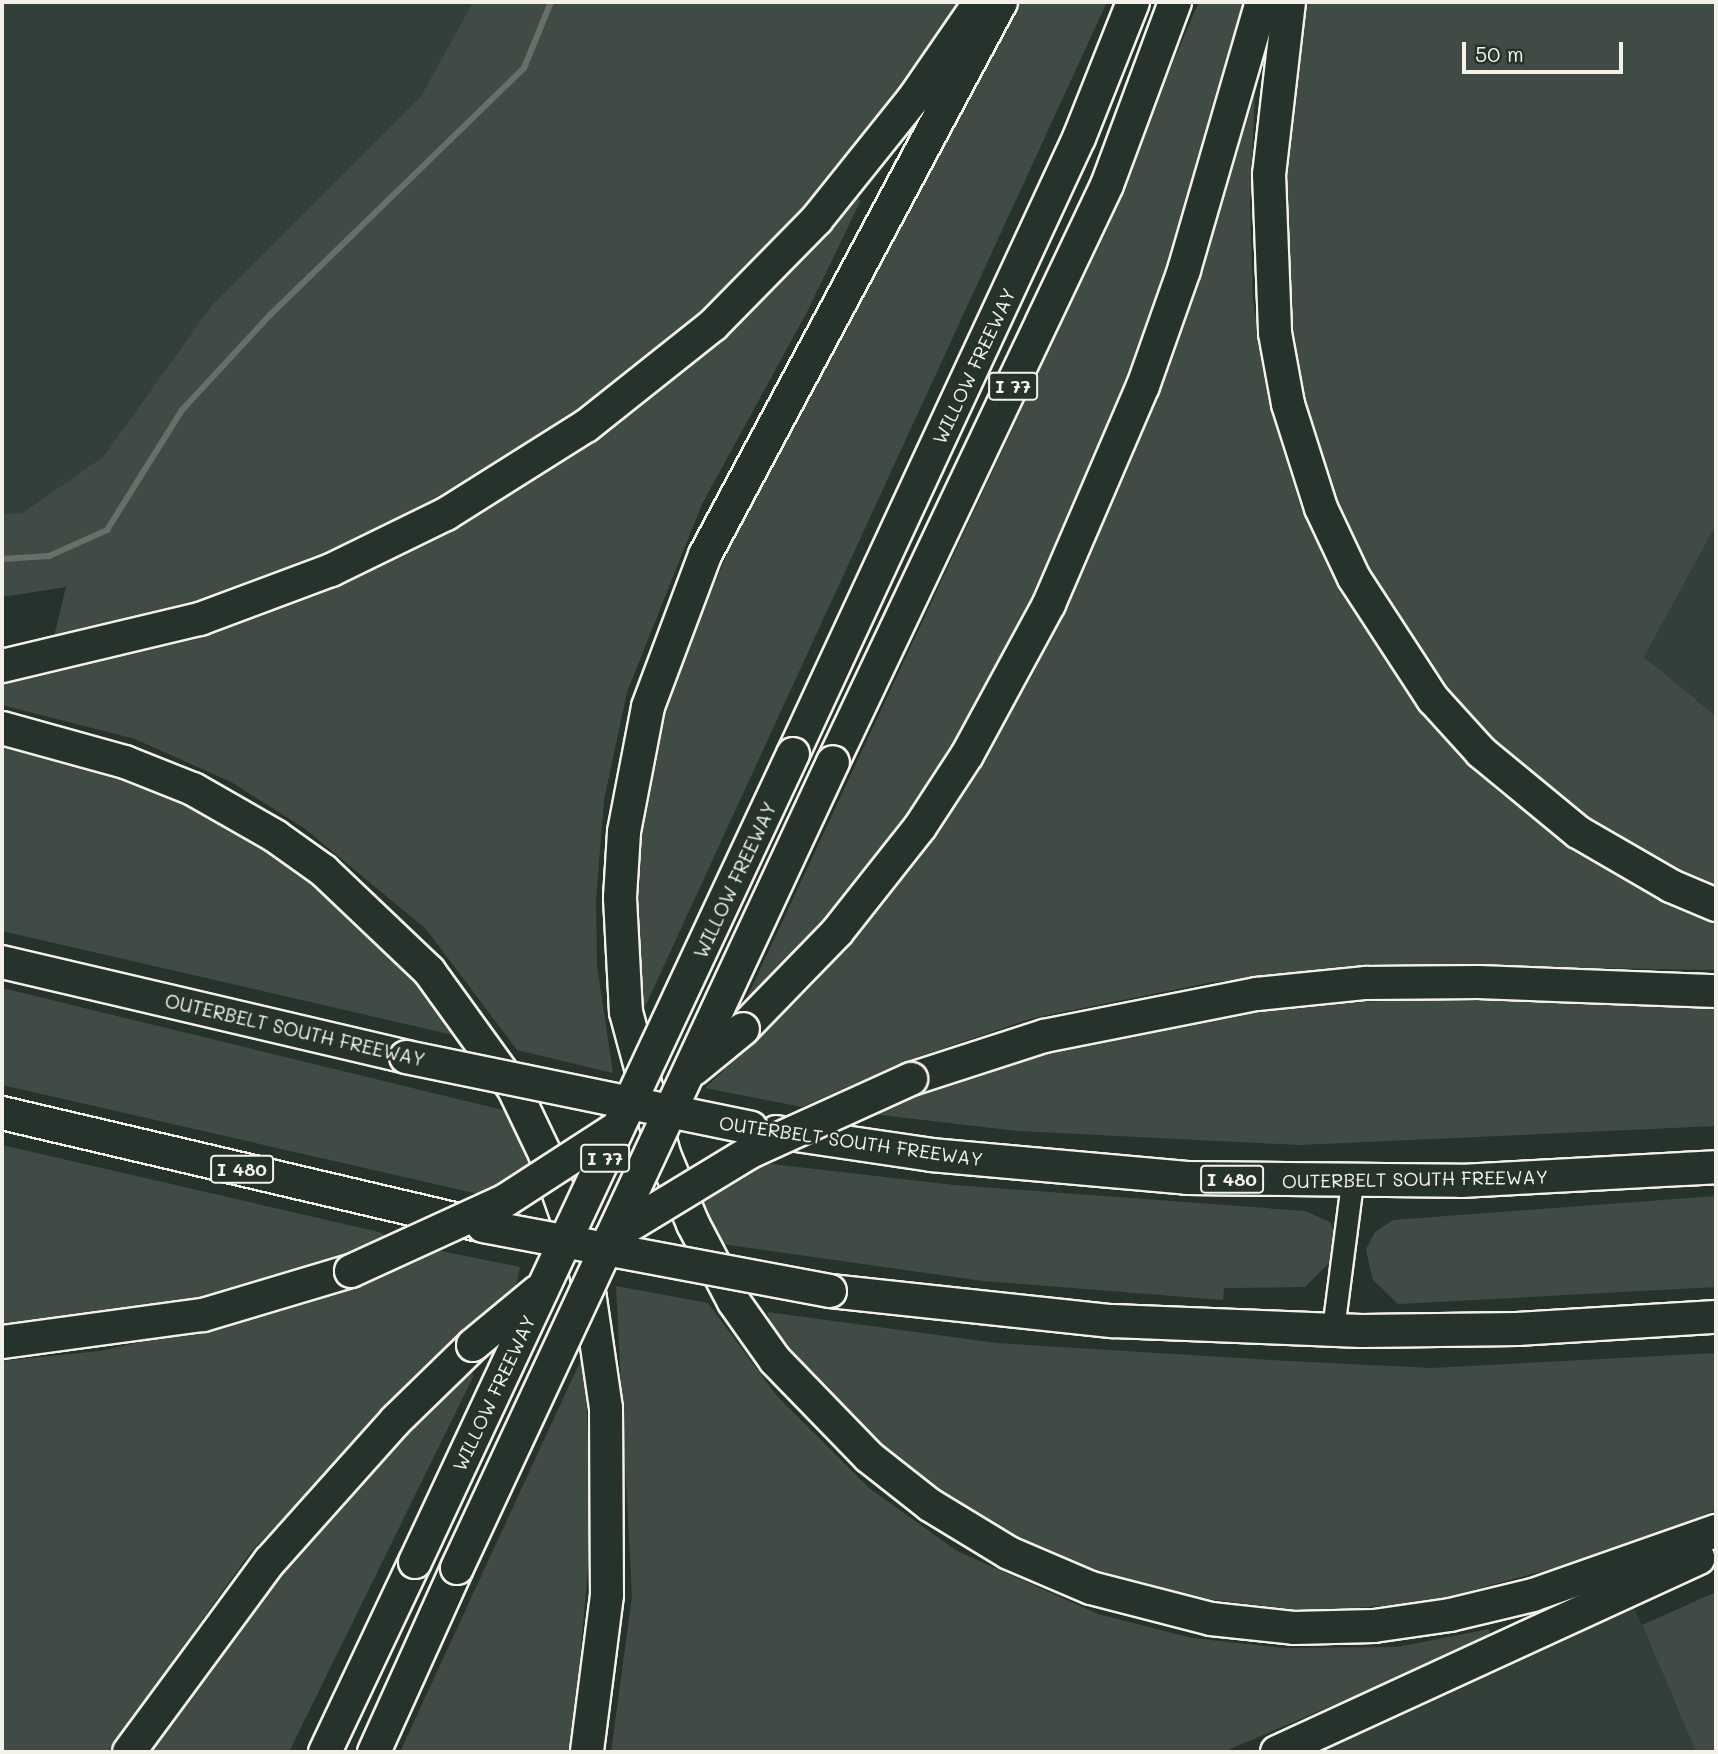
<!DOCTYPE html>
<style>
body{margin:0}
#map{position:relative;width:1718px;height:1754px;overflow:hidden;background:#26332d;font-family:Mali,sans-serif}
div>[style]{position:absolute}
.built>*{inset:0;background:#333f39}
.green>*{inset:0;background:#414b45}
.stream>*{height:6px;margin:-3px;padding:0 3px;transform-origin:3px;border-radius:3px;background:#676f68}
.roads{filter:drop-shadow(2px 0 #f4f1e8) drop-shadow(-2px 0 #f4f1e8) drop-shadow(0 2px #f4f1e8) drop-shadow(0 -2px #f4f1e8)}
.minor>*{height:21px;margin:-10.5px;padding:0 10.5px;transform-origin:10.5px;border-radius:10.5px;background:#26332d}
.highway>*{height:32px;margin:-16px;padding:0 16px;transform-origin:16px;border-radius:16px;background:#26332d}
.bridges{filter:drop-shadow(2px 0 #f4f1e8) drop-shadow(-2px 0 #f4f1e8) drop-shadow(0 2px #f4f1e8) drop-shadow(0 -2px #f4f1e8)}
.highway-bridge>*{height:32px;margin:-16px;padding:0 16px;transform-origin:16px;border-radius:16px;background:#26332d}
span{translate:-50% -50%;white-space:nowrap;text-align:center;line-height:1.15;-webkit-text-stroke:5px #26332d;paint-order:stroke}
.shield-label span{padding:2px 5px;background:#26332d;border:2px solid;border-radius:5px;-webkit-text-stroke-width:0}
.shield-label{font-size:18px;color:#f4f1e8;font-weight:700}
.street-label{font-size:19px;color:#f4f1e8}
.frame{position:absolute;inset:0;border:4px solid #f4f1e8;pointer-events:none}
.scale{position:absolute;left:1462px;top:42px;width:161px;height:32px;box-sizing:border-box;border:4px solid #f4f1e8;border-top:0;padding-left:9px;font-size:21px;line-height:24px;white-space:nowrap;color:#f4f1e8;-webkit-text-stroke:5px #26332d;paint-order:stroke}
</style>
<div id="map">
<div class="built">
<i style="clip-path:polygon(2px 2px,473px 2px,421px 96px,212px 305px,103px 457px,22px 513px,2px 514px)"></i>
<i style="clip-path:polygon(1716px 525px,1716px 716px,1644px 657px)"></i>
<i style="clip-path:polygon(1627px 1591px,1696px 1752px,1277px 1752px)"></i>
</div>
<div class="green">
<i style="clip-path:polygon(473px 2px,980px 2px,764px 276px,446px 514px,49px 657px,66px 587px,2px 597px,2px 514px,22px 513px,103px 457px,212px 305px,421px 96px)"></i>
<i style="clip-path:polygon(1020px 2px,1107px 2px,644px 1009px,637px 946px,641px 838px,653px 748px,673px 679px,758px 483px)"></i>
<i style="clip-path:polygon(1199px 2px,1248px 2px,1187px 230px,1122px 400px,1021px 628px,918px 813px,794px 962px,743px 1006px,1037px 376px)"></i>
<i style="clip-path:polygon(1289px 2px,1716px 2px,1716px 525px,1644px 657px,1716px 716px,1716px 905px,1523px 789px,1354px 578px,1275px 333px)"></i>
<i style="clip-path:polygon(1255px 94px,1250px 203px,1253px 299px,1261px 357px,1271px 410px,1300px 505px,1339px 589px,1426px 719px,1500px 793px,1622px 879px,1716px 922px,1716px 970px,1415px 965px,1213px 982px,1033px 1018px,909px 1060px,802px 1107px,705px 1088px,813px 985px,907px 870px,957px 801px,1033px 674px,1130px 463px,1190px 308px)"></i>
<i style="clip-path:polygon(853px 197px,861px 200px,807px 312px,702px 504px,627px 692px,604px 800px,596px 899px,597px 965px,613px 1073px,517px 1050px,426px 929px,304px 828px,231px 782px,135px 739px,2px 705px,2px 677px,459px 518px)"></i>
<i style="clip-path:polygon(2px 745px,73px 761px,174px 797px,279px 858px,379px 940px,466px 1038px,2px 931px)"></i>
<i style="clip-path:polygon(2px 988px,507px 1111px,532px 1167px,483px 1195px,2px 1085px)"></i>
<i style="clip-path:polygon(1446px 997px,1716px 1001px,1716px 1126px,1299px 1145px,1018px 1131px,863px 1113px,987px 1069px,1149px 1026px,1251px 1009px)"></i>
<i style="clip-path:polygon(2px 1145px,379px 1232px,390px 1238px,337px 1263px,134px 1316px,2px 1331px)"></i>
<i style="clip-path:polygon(763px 1163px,954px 1185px,1305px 1211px,1330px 1222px,1338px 1242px,1332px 1260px,1305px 1287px,1224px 1288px,1223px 1300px,983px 1281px,722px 1244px,700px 1198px)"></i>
<i style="clip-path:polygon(1716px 1196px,1716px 1287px,1398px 1304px,1373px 1280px,1369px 1264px,1366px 1249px,1375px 1232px,1393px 1220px)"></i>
<i style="clip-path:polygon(436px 1250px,520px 1267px,516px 1286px,433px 1361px,250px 1553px,107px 1752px,2px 1752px,2px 1361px,100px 1351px,283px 1311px)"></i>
<i style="clip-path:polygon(616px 1286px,708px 1303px,777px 1396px,869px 1488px,957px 1551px,1098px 1614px,1192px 1638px,1283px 1648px,1398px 1647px,1489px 1629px,1491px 1638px,1223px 1752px,611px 1752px,632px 1596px)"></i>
<i style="clip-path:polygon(767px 1312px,997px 1343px,1288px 1361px,1431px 1368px,1716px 1353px,1716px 1510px,1607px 1554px,1425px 1603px,1308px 1611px,1183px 1596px,1066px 1561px,951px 1502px,864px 1437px,807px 1376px,771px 1326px)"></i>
<i style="clip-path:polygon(585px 1351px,591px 1532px,572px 1752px,400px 1752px)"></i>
<i style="clip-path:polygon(471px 1363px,473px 1377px,289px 1752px,143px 1752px,206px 1662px,324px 1517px)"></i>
<i style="clip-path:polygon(1716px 1592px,1716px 1752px,1696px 1752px,1642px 1625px)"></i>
</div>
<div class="stream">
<i style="left:2px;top:559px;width:47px;rotate:-3.7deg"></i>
<i style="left:49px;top:556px;width:64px;rotate:-24.1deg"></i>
<i style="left:107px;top:530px;width:142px;rotate:-58deg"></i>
<i style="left:182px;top:410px;width:129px;rotate:-47.2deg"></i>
<i style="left:270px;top:315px;width:354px;rotate:-44.2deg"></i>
<i style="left:524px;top:68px;width:71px;rotate:-67.8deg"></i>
</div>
<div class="roads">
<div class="minor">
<i style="left:1333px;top:1329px;width:148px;rotate:-82.6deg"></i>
</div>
<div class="highway">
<i style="left:1001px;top:2px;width:627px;rotate:118.16deg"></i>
<i style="left:705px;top:555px;width:162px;rotate:110.6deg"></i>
<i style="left:648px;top:707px;width:127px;rotate:100.9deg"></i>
<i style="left:624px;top:832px;width:66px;rotate:93.5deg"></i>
<i style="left:620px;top:898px;width:114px;rotate:87deg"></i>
<i style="left:626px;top:1012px;width:147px;rotate:75deg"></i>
<i style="left:664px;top:1154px;width:76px;rotate:67.5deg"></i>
<i style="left:693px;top:1224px;width:88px;rotate:62.3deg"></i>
<i style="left:734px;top:1302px;width:71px;rotate:54.7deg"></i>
<i style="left:775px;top:1360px;width:135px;rotate:45.9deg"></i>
<i style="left:869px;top:1457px;width:78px;rotate:38.2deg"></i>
<i style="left:930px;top:1505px;width:92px;rotate:31.3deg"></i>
<i style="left:1009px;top:1553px;width:89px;rotate:23.1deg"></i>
<i style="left:1091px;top:1588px;width:124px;rotate:14.5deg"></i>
<i style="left:1211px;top:1619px;width:83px;rotate:6.2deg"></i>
<i style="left:1294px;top:1628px;width:80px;rotate:-1.4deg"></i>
<i style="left:1374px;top:1626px;width:77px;rotate:-8.2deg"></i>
<i style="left:1450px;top:1615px;width:85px;rotate:-13.5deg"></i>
<i style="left:1533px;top:1595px;width:194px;rotate:-19.3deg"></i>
<i style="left:1289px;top:2px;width:173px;rotate:96.6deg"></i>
<i style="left:1269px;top:174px;width:159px;rotate:87.8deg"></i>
<i style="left:1275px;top:333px;width:72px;rotate:79.6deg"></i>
<i style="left:1288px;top:404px;width:109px;rotate:72.4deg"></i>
<i style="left:1321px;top:508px;width:77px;rotate:64.8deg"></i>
<i style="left:1354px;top:578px;width:145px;rotate:56.9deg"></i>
<i style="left:1433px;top:699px;width:72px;rotate:47.8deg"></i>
<i style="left:1481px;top:752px;width:126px;rotate:39.5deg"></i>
<i style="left:1578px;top:832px;width:108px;rotate:30.1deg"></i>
<i style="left:1671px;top:886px;width:49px;rotate:22.9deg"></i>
<i style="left:2px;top:666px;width:204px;rotate:-13.4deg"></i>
<i style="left:200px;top:619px;width:140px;rotate:-20.5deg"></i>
<i style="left:331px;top:570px;width:128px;rotate:-26deg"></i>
<i style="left:446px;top:514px;width:165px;rotate:-32.2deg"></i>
<i style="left:586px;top:426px;width:162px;rotate:-38.5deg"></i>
<i style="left:713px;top:325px;width:148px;rotate:-45.5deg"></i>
<i style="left:817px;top:219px;width:155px;rotate:-51.3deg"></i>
<i style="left:914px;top:98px;width:116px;rotate:-55.5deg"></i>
<i style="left:2px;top:728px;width:128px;rotate:15.5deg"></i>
<i style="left:125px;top:762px;width:73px;rotate:21.7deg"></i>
<i style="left:193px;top:789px;width:95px;rotate:29.8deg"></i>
<i style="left:275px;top:836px;width:60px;rotate:35.5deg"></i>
<i style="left:324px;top:871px;width:145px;rotate:43.6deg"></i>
<i style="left:429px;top:971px;width:145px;rotate:54.2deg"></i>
<i style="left:514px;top:1089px;width:72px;rotate:64.5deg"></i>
<i style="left:545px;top:1154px;width:124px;rotate:70.7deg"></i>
<i style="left:586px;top:1271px;width:138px;rotate:81.7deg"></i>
<i style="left:606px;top:1408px;width:187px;rotate:89.7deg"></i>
<i style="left:607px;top:1595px;width:158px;rotate:97.3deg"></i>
<i style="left:793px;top:754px;width:679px;rotate:-65.1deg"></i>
<i style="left:1079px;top:138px;width:146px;rotate:-68.3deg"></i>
<i style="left:833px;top:762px;width:639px;rotate:-64.6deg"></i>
<i style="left:1107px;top:185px;width:195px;rotate:-69.6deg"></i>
<i style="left:2px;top:962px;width:415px;rotate:13.2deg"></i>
<i style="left:743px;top:1029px;width:135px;rotate:-45.9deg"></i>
<i style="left:837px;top:932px;width:134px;rotate:-51.7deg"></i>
<i style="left:920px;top:827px;width:86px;rotate:-56.9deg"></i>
<i style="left:967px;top:755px;width:172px;rotate:-61.5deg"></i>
<i style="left:1049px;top:604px;width:237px;rotate:-66.7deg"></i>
<i style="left:1143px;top:386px;width:123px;rotate:-70.5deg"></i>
<i style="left:1184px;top:270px;width:279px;rotate:-73.8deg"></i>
<i style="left:911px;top:1079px;width:140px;rotate:-17.9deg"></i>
<i style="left:1044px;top:1036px;width:217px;rotate:-11.2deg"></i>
<i style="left:1257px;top:994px;width:110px;rotate:-5.8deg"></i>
<i style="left:1366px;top:983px;width:112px;rotate:-0.5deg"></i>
<i style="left:1478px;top:982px;width:238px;rotate:2.2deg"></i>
<i style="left:2px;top:1113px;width:488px;rotate:13.2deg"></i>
<i style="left:776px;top:1132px;width:157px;rotate:8.4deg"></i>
<i style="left:931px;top:1155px;width:257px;rotate:5.1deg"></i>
<i style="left:1187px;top:1178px;width:274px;rotate:0.6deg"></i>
<i style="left:1461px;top:1181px;width:255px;rotate:-3.1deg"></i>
<i style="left:830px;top:1291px;width:285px;rotate:6.1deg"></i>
<i style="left:1113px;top:1321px;width:249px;rotate:2.3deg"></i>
<i style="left:1362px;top:1331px;width:155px;rotate:-0.7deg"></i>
<i style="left:1517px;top:1329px;width:199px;rotate:-3.5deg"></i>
<i style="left:2px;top:1342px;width:203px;rotate:-7.7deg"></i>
<i style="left:203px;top:1315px;width:154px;rotate:-16.6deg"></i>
<i style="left:129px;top:1752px;width:237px;rotate:-53.6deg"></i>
<i style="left:270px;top:1561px;width:189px;rotate:-48.2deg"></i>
<i style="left:396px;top:1420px;width:107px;rotate:-44.2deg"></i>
<i style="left:325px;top:1752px;width:210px;rotate:-64.7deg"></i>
<i style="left:374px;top:1752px;width:202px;rotate:-65.7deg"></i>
<i style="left:1277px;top:1752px;width:464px;rotate:-24.7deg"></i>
</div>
</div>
<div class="bridges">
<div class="highway-bridge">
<i style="left:406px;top:1057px;width:352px;rotate:11.6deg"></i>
<i style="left:694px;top:1069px;width:63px;rotate:-39.2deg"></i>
<i style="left:483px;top:1226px;width:353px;rotate:10.6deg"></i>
<i style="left:612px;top:1236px;width:162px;rotate:-31.3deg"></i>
<i style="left:750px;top:1152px;width:177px;rotate:-24.4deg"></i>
<i style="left:351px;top:1271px;width:170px;rotate:-24.6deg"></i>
<i style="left:506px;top:1200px;width:132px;rotate:-33deg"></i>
<i style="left:473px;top:1345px;width:83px;rotate:-39.6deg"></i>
<i style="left:415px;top:1562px;width:892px;rotate:-64.93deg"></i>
<i style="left:457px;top:1568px;width:889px;rotate:-64.99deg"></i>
</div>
</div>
<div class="shield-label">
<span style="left:1013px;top:386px">I 77</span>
<span style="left:605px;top:1158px">I 77</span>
<span style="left:242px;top:1169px">I 480</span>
<span style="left:1232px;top:1179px">I 480</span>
</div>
<div class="street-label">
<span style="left:974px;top:366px;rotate:-65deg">WILLOW FREEWAY</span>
<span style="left:735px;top:880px;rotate:-65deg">WILLOW FREEWAY</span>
<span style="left:295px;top:1030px;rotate:13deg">OUTERBELT SOUTH FREEWAY</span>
<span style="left:851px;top:1141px;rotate:8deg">OUTERBELT SOUTH FREEWAY</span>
<span style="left:1415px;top:1179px;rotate:-1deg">OUTERBELT SOUTH FREEWAY</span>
<span style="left:494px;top:1393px;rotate:-65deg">WILLOW FREEWAY</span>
</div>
<div class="frame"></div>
<div class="scale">50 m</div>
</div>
